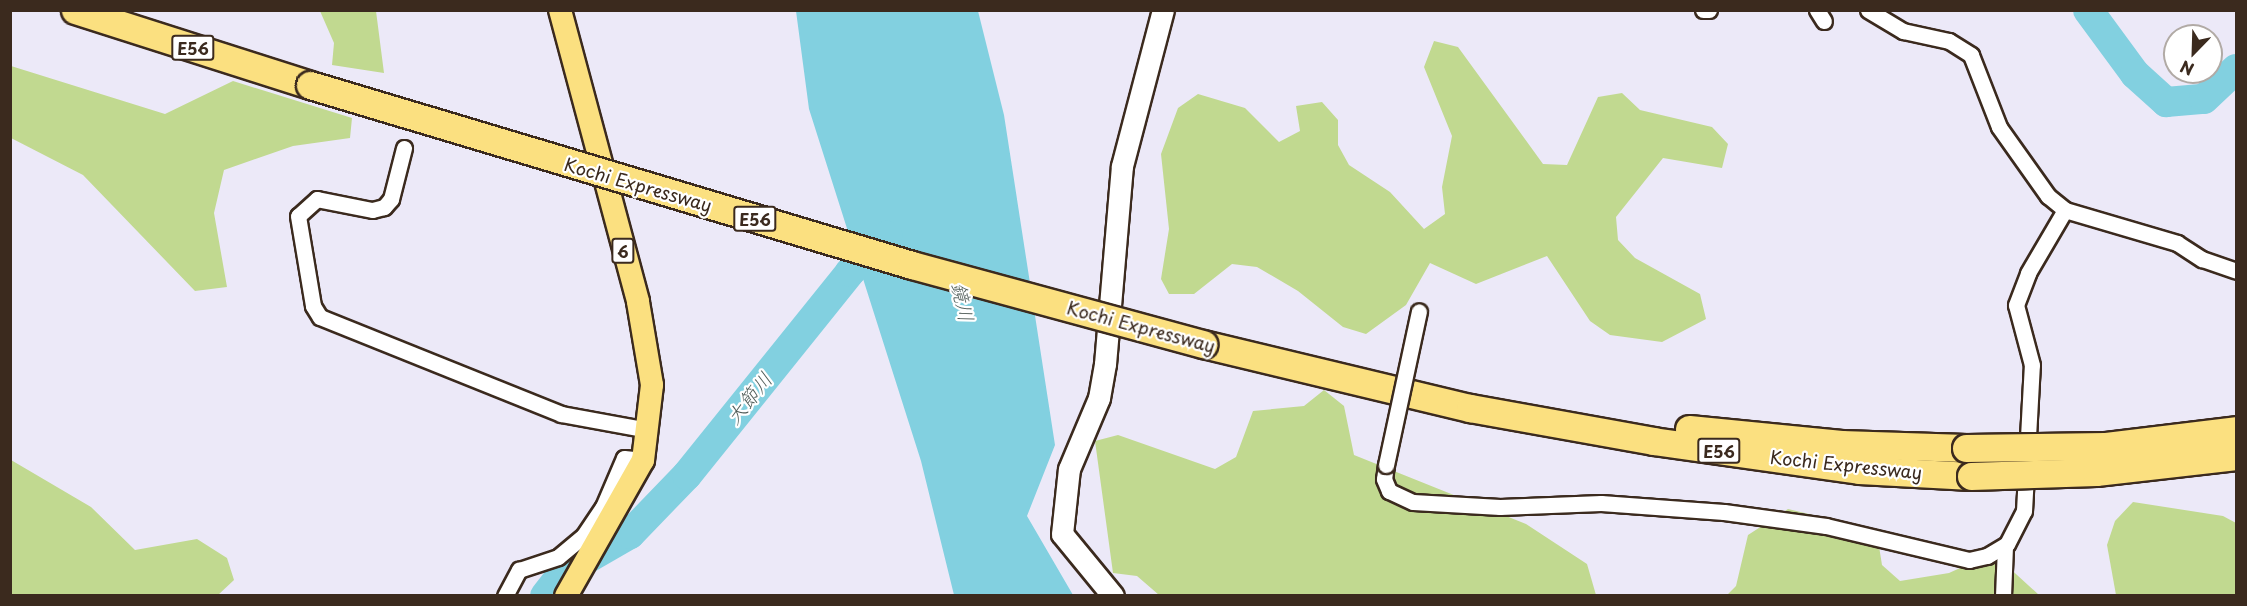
<!DOCTYPE html>
<meta charset="utf-8">
<style>
body{margin:0}
#map{position:relative;width:2247px;height:606px;overflow:hidden;background:#ece9f8;font-family:"Playpen Sans","Klee One",sans-serif}
div>[style]{position:absolute}
.green>*{inset:0;background:#c1d990}
.water>*{inset:0;background:#82d0e0}
.river>*{height:30px;margin:-15px;padding:0 15px;transform-origin:15px;border-radius:15px;background:#82d0e0}
.roads{filter:drop-shadow(2px 0 #3b2a1e) drop-shadow(-2px 0 #3b2a1e) drop-shadow(0 2px #3b2a1e) drop-shadow(0 -2px #3b2a1e)}
.minor>*{height:15px;margin:-7.5px;padding:0 7.5px;transform-origin:7.5px;border-radius:7.5px;background:#fff}
.secondary>*{height:21px;margin:-10.5px;padding:0 10.5px;transform-origin:10.5px;border-radius:10.5px;background:#fff}
.primary>*{height:22px;margin:-11px;padding:0 11px;transform-origin:11px;border-radius:11px;background:#fbe080}
.motorway>*{height:27px;margin:-13.5px;padding:0 13.5px;transform-origin:13.5px;border-radius:13.5px;background:#fbe080}
.bridges{filter:drop-shadow(2px 0 #3b2a1e) drop-shadow(-2px 0 #3b2a1e) drop-shadow(0 2px #3b2a1e) drop-shadow(0 -2px #3b2a1e)}
.minor-bridge>*{height:15px;margin:-7.5px;padding:0 7.5px;transform-origin:7.5px;border-radius:7.5px;background:#fff}
.motorway-bridge>*{height:27px;margin:-13.5px;padding:0 13.5px;transform-origin:13.5px;border-radius:13.5px;background:#fbe080}
span{translate:-50% -50%;white-space:nowrap;text-align:center;line-height:1.15;-webkit-text-stroke:4.5px #fff;paint-order:stroke}
.shield-label span{padding:2px 4px;background:#fff;border:2px solid;border-radius:4px;-webkit-text-stroke-width:0}
.shield-label{font-size:16px;color:#3b2a1e;font-weight:700}
.street-label{font-size:18px;color:#3b2a1e}
.water-label{font-size:20px;color:#505c58;font-style:italic}
.frame{position:absolute;inset:0;border:12px solid #3b2a1e;pointer-events:none}
.north{position:absolute;left:2163px;top:24px;width:60px;height:60px;box-sizing:border-box;background:#fff;border:2px solid #b1aaa5;border-radius:50%;rotate:203deg;font-size:16px;font-weight:700;line-height:24px;text-align:center;color:#3b2a1e}
.north::after{content:'';display:block;margin:auto;width:21px;height:27px;background:#3b2a1e;clip-path:polygon(50% 0,100% 100%,50% 72%,0 100%)}
</style>
<div id="map">
<div class="green">
<i style="clip-path:polygon(320px 11px,376px 11px,384px 73px,332px 65px,334px 43px)"></i>
<i style="clip-path:polygon(1434px 41px,1458px 47px,1543px 164px,1567px 165px,1598px 97px,1622px 93px,1640px 110px,1712px 127px,1728px 144px,1722px 168px,1663px 158px,1616px 217px,1618px 240px,1635px 258px,1700px 294px,1706px 319px,1662px 342px,1610px 335px,1590px 321px,1547px 256px,1476px 284px,1430px 263px,1406px 305px,1366px 334px,1343px 327px,1298px 291px,1257px 267px,1232px 264px,1194px 294px,1169px 294px,1161px 279px,1169px 229px,1161px 154px,1178px 108px,1198px 94px,1245px 108px,1279px 142px,1300px 131px,1296px 106px,1322px 102px,1338px 120px,1338px 145px,1349px 165px,1390px 192px,1424px 229px,1445px 214px,1442px 187px,1452px 136px,1424px 67px)"></i>
<i style="clip-path:polygon(11px 66px,165px 114px,233px 81px,352px 118px,350px 138px,293px 146px,224px 170px,214px 213px,227px 287px,195px 291px,83px 175px,11px 138px)"></i>
<i style="clip-path:polygon(1324px 390px,1344px 406px,1354px 455px,1526px 524px,1587px 564px,1596px 595px,1159px 595px,1137px 576px,1113px 573px,1095px 441px,1118px 435px,1215px 469px,1236px 457px,1253px 411px,1304px 406px)"></i>
<i style="clip-path:polygon(11px 460px,91px 507px,135px 550px,197px 539px,227px 558px,234px 580px,218px 595px,11px 595px)"></i>
<i style="clip-path:polygon(2133px 502px,2223px 516px,2236px 523px,2236px 595px,2116px 595px,2107px 545px,2115px 521px)"></i>
<i style="clip-path:polygon(1788px 509px,1859px 526px,1878px 540px,1882px 565px,1900px 581px,1949px 573px,1993px 553px,2039px 595px,1726px 596px,1736px 586px,1748px 535px)"></i>
</div>
<div class="water">
<i style="clip-path:polygon(796px 11px,978px 11px,1004px 115px,1055px 445px,1027px 516px,1073px 595px,954px 595px,921px 461px,809px 109px)"></i>
</div>
<div class="river">
<i style="left:2088px;top:10px;width:79px;rotate:53.7deg"></i>
<i style="left:2135px;top:74px;width:42px;rotate:42.1deg"></i>
<i style="left:2166px;top:102px;width:38px;rotate:-5deg"></i>
<i style="left:2204px;top:99px;width:44px;rotate:-43.2deg"></i>
<i style="left:545px;top:596px;width:31px;rotate:-52deg"></i>
<i style="left:564px;top:572px;width:76px;rotate:-29.9deg"></i>
<i style="left:630px;top:534px;width:82px;rotate:-46deg"></i>
<i style="left:687px;top:475px;width:260px;rotate:-51.2deg"></i>
<i style="left:850px;top:272px;width:52px;rotate:-44.2deg"></i>
</div>
<div class="roads">
<div class="minor">
<i style="left:1703px;top:10px;width:6px"></i>
<i style="left:1817px;top:10px;width:13px;rotate:58deg"></i>
<i style="left:1868px;top:10px;width:41px;rotate:31deg"></i>
<i style="left:1903px;top:31px;width:47px;rotate:12.3deg"></i>
<i style="left:1949px;top:41px;width:26px;rotate:32deg"></i>
<i style="left:1971px;top:55px;width:77px;rotate:68.7deg"></i>
<i style="left:1999px;top:127px;width:85px;rotate:54.6deg"></i>
<i style="left:2048px;top:196px;width:22px;rotate:39deg"></i>
<i style="left:2065px;top:210px;width:117px;rotate:16.4deg"></i>
<i style="left:2177px;top:243px;width:30px;rotate:33deg"></i>
<i style="left:2202px;top:259px;width:36px;rotate:19deg"></i>
<i style="left:404px;top:148px;width:53px;rotate:104.3deg"></i>
<i style="left:391px;top:199px;width:11px;rotate:131deg"></i>
<i style="left:384px;top:207px;width:12px;rotate:166deg"></i>
<i style="left:372px;top:210px;width:56px;rotate:-168.7deg"></i>
<i style="left:317px;top:199px;width:25px;rotate:138deg"></i>
<i style="left:298px;top:216px;width:91px;rotate:80.5deg"></i>
<i style="left:313px;top:306px;width:13px;rotate:58deg"></i>
<i style="left:320px;top:317px;width:260px;rotate:21.9deg"></i>
<i style="left:561px;top:414px;width:89px;rotate:10.3deg"></i>
<i style="left:1386px;top:465px;width:14px;rotate:98deg"></i>
<i style="left:1384px;top:479px;width:13px;rotate:67deg"></i>
<i style="left:1389px;top:491px;width:26px;rotate:25deg"></i>
<i style="left:1413px;top:502px;width:87px;rotate:3.3deg"></i>
<i style="left:1500px;top:507px;width:101px;rotate:-2.3deg"></i>
<i style="left:1601px;top:503px;width:123px;rotate:4.2deg"></i>
<i style="left:1724px;top:512px;width:103px;rotate:7.8deg"></i>
<i style="left:1826px;top:526px;width:147px;rotate:13.4deg"></i>
<i style="left:1969px;top:560px;width:18px;rotate:-13deg"></i>
<i style="left:1987px;top:556px;width:23px;rotate:-31deg"></i>
<i style="left:2007px;top:544px;width:37px;rotate:-63deg"></i>
<i style="left:2024px;top:511px;width:146px;rotate:-86.9deg"></i>
<i style="left:2032px;top:365px;width:62px;rotate:-104.9deg"></i>
<i style="left:2016px;top:305px;width:34px;rotate:-69deg"></i>
<i style="left:2028px;top:273px;width:73px;rotate:-59.6deg"></i>
<i style="left:505px;top:596px;width:30px;rotate:-62deg"></i>
<i style="left:519px;top:570px;width:41px;rotate:-18.4deg"></i>
<i style="left:558px;top:557px;width:34px;rotate:-40deg"></i>
<i style="left:584px;top:535px;width:34px;rotate:-56deg"></i>
<i style="left:603px;top:507px;width:53px;rotate:-66.8deg"></i>
<i style="left:624px;top:458px;width:19px;rotate:6deg"></i>
<i style="left:2003px;top:596px;width:49px;rotate:-87.7deg"></i>
</div>
<div class="secondary">
<i style="left:1113px;top:596px;width:80px;rotate:-129.4deg"></i>
<i style="left:1062px;top:534px;width:65px;rotate:-83.9deg"></i>
<i style="left:1069px;top:469px;width:77px;rotate:-67.1deg"></i>
<i style="left:1099px;top:398px;width:35px;rotate:-80deg"></i>
<i style="left:1105px;top:364px;width:199px;rotate:-85.1deg"></i>
<i style="left:1122px;top:166px;width:161px;rotate:-75.3deg"></i>
</div>
<div class="primary">
<i style="left:560px;top:10px;width:302px;rotate:75deg"></i>
<i style="left:638px;top:302px;width:84px;rotate:80.4deg"></i>
<i style="left:652px;top:385px;width:76px;rotate:96.8deg"></i>
<i style="left:643px;top:460px;width:156px;rotate:119.5deg"></i>
</div>
<div class="motorway">
<i style="left:75px;top:10px;width:247px;rotate:17.7deg"></i>
<i style="left:1203px;top:344px;width:275px;rotate:13.5deg"></i>
<i style="left:1470px;top:408px;width:186px;rotate:10.2deg"></i>
<i style="left:1653px;top:441px;width:208px;rotate:8deg"></i>
<i style="left:1859px;top:470px;width:112px;rotate:3.1deg"></i>
<i style="left:1689px;top:429px;width:153px;rotate:5.6deg"></i>
<i style="left:1841px;top:444px;width:125px;rotate:1.8deg"></i>
</div>
</div>
<div class="bridges">
<div class="minor-bridge">
<i style="left:1386px;top:465px;width:157px;rotate:-77.9deg"></i>
</div>
<div class="motorway-bridge">
<i style="left:310px;top:85px;width:628px;rotate:16.65deg"></i>
<i style="left:912px;top:265px;width:302px;rotate:15.2deg"></i>
<i style="left:1966px;top:448px;width:140px;rotate:-0.8deg"></i>
<i style="left:2106px;top:446px;width:131px;rotate:-7deg"></i>
<i style="left:1971px;top:476px;width:125px;rotate:-1.8deg"></i>
<i style="left:2096px;top:472px;width:141px;rotate:-6.5deg"></i>
</div>
</div>
<div class="shield-label">
<span style="left:193px;top:48px">E56</span>
<span style="left:755px;top:219px">E56</span>
<span style="left:623px;top:251px">6</span>
<span style="left:1719px;top:451px">E56</span>
</div>
<div class="street-label">
<span style="left:638px;top:185px;rotate:16deg">Kochi Expressway</span>
<span style="left:1141px;top:327px;rotate:15deg">Kochi Expressway</span>
<span style="left:1846px;top:465px;rotate:6deg">Kochi Expressway</span>
</div>
<div class="water-label">
<span style="left:963px;top:302px;rotate:78deg">鏡川</span>
<span style="left:749px;top:398px;rotate:-51deg">大節川</span>
</div>
<div class="frame"></div>
<div class="north">N</div>
</div>
